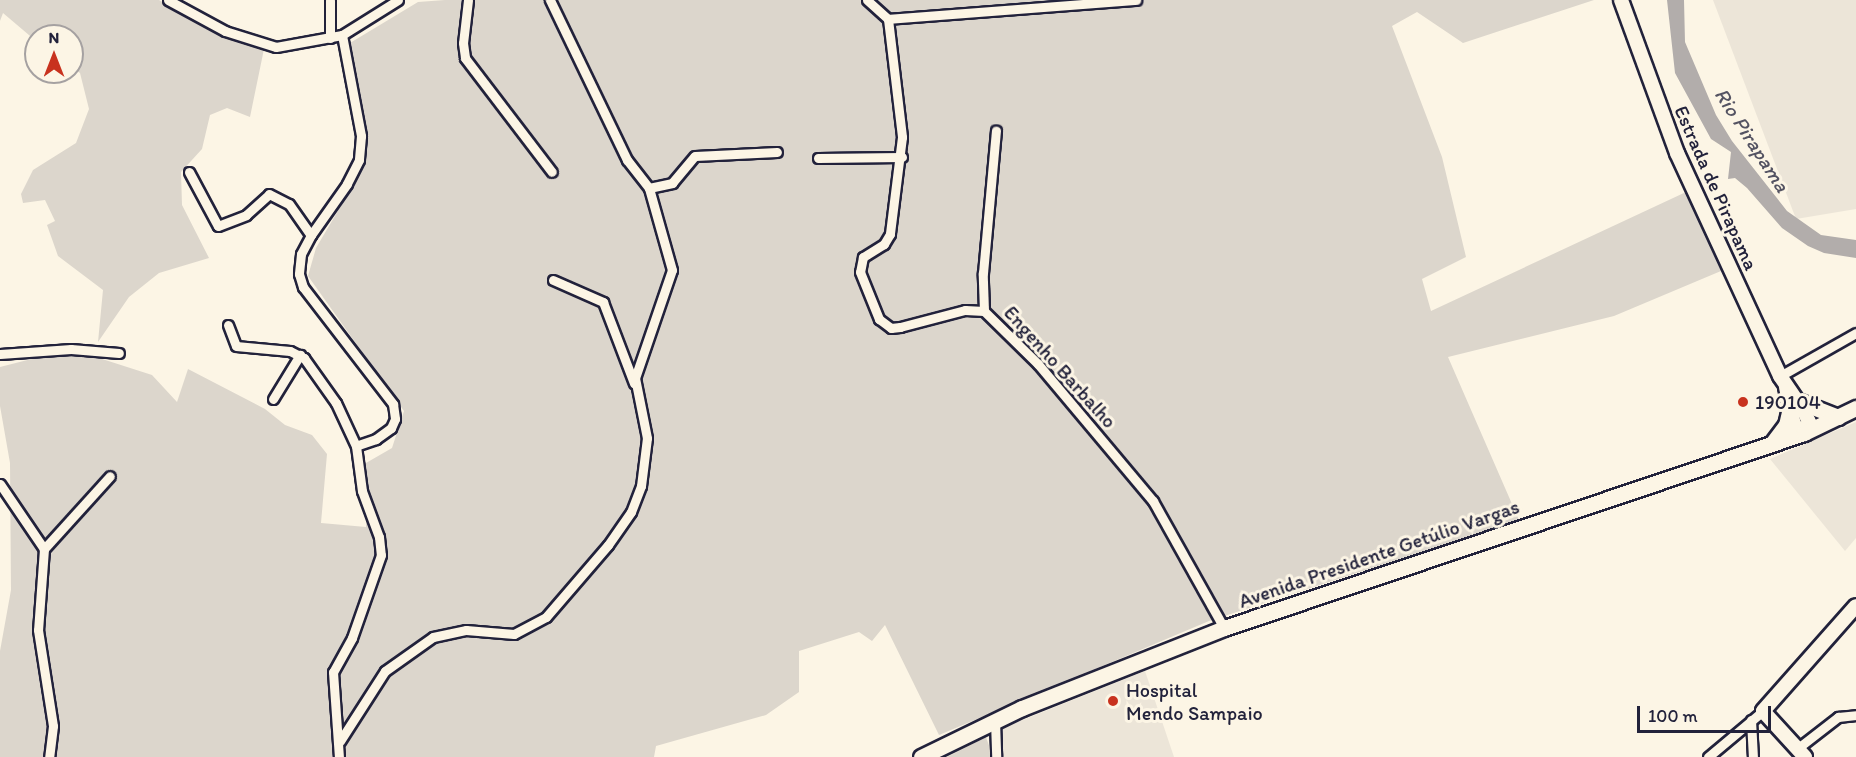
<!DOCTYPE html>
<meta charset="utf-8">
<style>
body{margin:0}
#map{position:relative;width:1856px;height:757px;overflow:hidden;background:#fcf5e5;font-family:Itim,sans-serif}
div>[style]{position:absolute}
.built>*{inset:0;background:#ece5d8}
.green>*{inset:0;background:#dcd6cc}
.water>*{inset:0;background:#b2adab}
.roads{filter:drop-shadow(2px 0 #22223b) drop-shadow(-2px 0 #22223b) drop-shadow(0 2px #22223b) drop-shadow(0 -2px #22223b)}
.street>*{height:9px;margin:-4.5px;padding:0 4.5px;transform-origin:4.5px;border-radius:4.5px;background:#fcf5e5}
.secondary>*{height:14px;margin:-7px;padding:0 7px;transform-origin:7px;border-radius:7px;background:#fcf5e5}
.primary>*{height:15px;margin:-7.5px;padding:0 7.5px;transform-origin:7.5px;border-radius:7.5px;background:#fcf5e5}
.dots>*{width:16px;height:16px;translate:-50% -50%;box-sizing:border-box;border:3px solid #fcf5e5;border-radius:50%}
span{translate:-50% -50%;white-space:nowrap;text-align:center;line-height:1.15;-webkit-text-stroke:6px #fcf5e5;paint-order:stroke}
.street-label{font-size:20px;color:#22223b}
.poi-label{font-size:20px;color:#22223b}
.left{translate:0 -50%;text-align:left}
.water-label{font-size:21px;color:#545362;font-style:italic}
.north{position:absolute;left:24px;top:24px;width:60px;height:60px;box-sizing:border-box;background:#fcf5e5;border:2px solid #a5a1a1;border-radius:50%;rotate:0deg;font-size:16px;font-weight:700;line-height:24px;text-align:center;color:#22223b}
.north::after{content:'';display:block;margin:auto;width:21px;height:27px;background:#c8321e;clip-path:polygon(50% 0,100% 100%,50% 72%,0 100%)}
.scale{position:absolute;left:1637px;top:706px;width:134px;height:27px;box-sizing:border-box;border:3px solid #22223b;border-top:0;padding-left:8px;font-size:18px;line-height:21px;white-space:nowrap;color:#22223b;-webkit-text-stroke:4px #fcf5e5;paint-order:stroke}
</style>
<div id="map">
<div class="built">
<i style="clip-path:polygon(1713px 0,1856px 0,1856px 209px,1796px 219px)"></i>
<i style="clip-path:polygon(1856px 422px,1856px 538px,1845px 551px,1770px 459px)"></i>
<i style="clip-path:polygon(1145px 671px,1174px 757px,1001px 757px,998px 730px)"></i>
</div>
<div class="green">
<i style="clip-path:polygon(0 0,159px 0,197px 22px,264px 49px,250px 117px,227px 108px,210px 115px,202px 149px,181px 172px,182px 205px,209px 258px,159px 273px,129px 297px,98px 342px,103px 290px,58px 256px,47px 225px,55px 221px,45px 200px,23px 203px,21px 194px,33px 170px,76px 143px,89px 109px,80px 73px,72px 67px,72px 36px,36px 36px,36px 41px,3px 13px,0 21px)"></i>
<i style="clip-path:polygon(445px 0,1594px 0,1463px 43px,1417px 12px,1392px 26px,1442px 157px,1466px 257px,1422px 279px,1431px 311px,1686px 192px,1721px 271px,1614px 316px,1448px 357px,1519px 520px,1209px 621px,939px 735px,885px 625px,872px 641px,859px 632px,799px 651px,799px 692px,766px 715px,656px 746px,654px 757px,0 757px,0 651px,11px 590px,10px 463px,0 406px,0 367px,71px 349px,152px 375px,177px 402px,188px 369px,265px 409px,285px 425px,312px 435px,327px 454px,321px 523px,366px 527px,366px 463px,392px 448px,404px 411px,308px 276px,316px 248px,365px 165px,366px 133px,350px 43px,418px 2px)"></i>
<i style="clip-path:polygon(986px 737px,993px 757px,947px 757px)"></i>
</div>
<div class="water">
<i style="clip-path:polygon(1667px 0,1684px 0,1685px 42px,1716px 115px,1732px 141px,1787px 211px,1821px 235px,1856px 240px,1856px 258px,1824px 253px,1808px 246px,1782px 228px,1747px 188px,1735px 178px,1728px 179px,1731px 152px,1711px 139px,1675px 73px)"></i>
</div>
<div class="roads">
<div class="street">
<i style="left:168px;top:0;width:65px;rotate:28.5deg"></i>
<i style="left:225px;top:31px;width:53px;rotate:17.4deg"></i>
<i style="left:276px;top:47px;width:67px;rotate:-10.3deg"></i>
<i style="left:342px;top:35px;width:66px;rotate:-32deg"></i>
<i style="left:330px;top:0;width:38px;rotate:90deg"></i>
<i style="left:468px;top:0;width:43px;rotate:96.6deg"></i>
<i style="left:463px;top:43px;width:15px;rotate:82deg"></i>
<i style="left:465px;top:58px;width:143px;rotate:52.7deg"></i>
<i style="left:867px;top:0;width:28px;rotate:42deg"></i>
<i style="left:888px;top:19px;width:119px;rotate:83.2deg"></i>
<i style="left:902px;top:137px;width:98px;rotate:97.1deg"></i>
<i style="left:890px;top:234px;width:12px;rotate:121deg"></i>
<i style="left:884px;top:244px;width:25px;rotate:148deg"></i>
<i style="left:863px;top:257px;width:15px;rotate:101deg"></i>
<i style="left:860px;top:272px;width:51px;rotate:68deg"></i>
<i style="left:879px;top:319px;width:15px;rotate:37deg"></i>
<i style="left:891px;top:328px;width:9px;rotate:-6deg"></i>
<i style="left:900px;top:327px;width:67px;rotate:-14.7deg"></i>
<i style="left:965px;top:310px;width:19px;rotate:3deg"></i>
<i style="left:984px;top:311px;width:76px;rotate:44.5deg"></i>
<i style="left:1038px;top:364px;width:179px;rotate:50deg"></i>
<i style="left:1153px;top:501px;width:145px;rotate:60.8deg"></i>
<i style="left:888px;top:19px;width:249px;rotate:-4.4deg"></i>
<i style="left:342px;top:35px;width:103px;rotate:79.3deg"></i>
<i style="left:361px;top:136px;width:24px;rotate:95deg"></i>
<i style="left:359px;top:160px;width:27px;rotate:117deg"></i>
<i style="left:347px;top:184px;width:62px;rotate:125.2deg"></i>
<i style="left:311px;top:235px;width:21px;rotate:118deg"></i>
<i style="left:301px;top:254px;width:20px;rotate:96deg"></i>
<i style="left:299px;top:274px;width:14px;rotate:73deg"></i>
<i style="left:303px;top:287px;width:148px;rotate:52.4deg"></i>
<i style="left:393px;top:404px;width:15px;rotate:82deg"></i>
<i style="left:395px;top:419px;width:10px;rotate:114deg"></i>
<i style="left:391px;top:428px;width:19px;rotate:144deg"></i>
<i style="left:376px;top:439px;width:21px;rotate:161deg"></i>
<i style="left:818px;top:158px;width:84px;rotate:-0.7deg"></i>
<i style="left:189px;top:172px;width:61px;rotate:61.8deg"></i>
<i style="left:218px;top:226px;width:30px;rotate:-21deg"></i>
<i style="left:246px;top:215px;width:31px;rotate:-42deg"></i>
<i style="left:269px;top:194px;width:22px;rotate:27deg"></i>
<i style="left:289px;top:204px;width:38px;rotate:55deg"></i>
<i style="left:649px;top:188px;width:24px;rotate:-12deg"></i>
<i style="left:672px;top:183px;width:35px;rotate:-50deg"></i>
<i style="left:695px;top:156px;width:82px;rotate:-2.8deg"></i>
<i style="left:553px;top:280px;width:55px;rotate:23.7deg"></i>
<i style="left:603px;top:302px;width:87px;rotate:69.1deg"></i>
<i style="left:984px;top:311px;width:38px;rotate:-92deg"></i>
<i style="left:983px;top:273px;width:143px;rotate:-84.8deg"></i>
<i style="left:228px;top:325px;width:22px;rotate:69deg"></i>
<i style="left:236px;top:346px;width:54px;rotate:5.3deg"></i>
<i style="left:290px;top:351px;width:16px;rotate:27deg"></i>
<i style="left:304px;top:358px;width:55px;rotate:54.6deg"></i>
<i style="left:336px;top:403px;width:47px;rotate:65.1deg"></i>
<i style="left:356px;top:446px;width:45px;rotate:82.4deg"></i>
<i style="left:362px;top:491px;width:49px;rotate:69.7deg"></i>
<i style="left:379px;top:537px;width:18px;rotate:84deg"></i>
<i style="left:381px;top:555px;width:88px;rotate:109.3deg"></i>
<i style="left:352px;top:638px;width:39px;rotate:119deg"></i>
<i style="left:333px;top:672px;width:85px;rotate:86deg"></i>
<i style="left:0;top:354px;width:71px;rotate:-4deg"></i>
<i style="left:71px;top:349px;width:48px;rotate:4.8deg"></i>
<i style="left:1780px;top:376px;width:87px;rotate:-29.5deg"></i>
<i style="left:273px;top:399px;width:52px;rotate:-58.5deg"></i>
<i style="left:0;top:484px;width:78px;rotate:55.9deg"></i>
<i style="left:44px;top:549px;width:81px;rotate:94.2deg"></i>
<i style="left:38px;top:630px;width:97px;rotate:81.1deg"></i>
<i style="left:53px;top:726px;width:31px;rotate:97deg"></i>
<i style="left:44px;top:549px;width:98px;rotate:-47.9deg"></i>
<i style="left:1751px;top:720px;width:37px;rotate:87deg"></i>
<i style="left:995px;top:721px;width:36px;rotate:88deg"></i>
<i style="left:340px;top:741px;width:83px;rotate:-57.3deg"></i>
<i style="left:385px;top:671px;width:59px;rotate:-35.3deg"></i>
<i style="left:433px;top:637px;width:34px;rotate:-12deg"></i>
<i style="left:466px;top:630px;width:48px;rotate:4.8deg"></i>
<i style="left:514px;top:634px;width:36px;rotate:-28deg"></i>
<i style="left:546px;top:617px;width:95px;rotate:-49.3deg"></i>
<i style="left:608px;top:545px;width:40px;rotate:-55.1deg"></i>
<i style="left:631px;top:512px;width:28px;rotate:-69deg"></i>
<i style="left:641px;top:486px;width:48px;rotate:-82.9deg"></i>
<i style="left:647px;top:438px;width:61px;rotate:-101.3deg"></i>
<i style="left:635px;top:378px;width:114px;rotate:-71.1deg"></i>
<i style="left:672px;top:270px;width:85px;rotate:-105.7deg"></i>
<i style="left:649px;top:188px;width:36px;rotate:-128deg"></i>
<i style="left:627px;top:160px;width:178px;rotate:-115.7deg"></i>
<i style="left:1798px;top:748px;width:51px;rotate:-37.8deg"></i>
<i style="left:1838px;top:717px;width:18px;rotate:-6deg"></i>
<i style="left:1708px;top:757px;width:72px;rotate:-39.9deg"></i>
</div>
<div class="secondary">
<i style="left:1621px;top:0;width:163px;rotate:69.9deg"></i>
<i style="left:1677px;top:153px;width:246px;rotate:65.2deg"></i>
<i style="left:1780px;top:376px;width:42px;rotate:55.6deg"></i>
<i style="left:1804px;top:411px;width:12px;rotate:66deg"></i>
<i style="left:1809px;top:422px;width:12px;rotate:114deg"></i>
<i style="left:1804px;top:433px;width:13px;rotate:-141deg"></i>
<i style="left:1794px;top:425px;width:38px;rotate:-102deg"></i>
<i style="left:1805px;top:757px;width:62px;rotate:-132.4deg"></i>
<i style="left:1763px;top:711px;width:140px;rotate:-48.5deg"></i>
</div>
<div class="primary">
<i style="left:1800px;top:402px;width:41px;rotate:21.5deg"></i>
<i style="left:1773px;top:442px;width:21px;rotate:-53deg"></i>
<i style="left:1786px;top:425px;width:17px;rotate:-77deg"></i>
<i style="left:921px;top:757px;width:112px;rotate:-25.9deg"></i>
<i style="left:1022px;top:708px;width:217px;rotate:-21.6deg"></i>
<i style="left:1224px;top:628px;width:612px;rotate:-18.58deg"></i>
<i style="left:1804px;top:433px;width:58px;rotate:-25.7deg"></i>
</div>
</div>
<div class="dots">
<i style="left:1743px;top:402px;background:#c8321e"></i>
<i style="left:1113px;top:701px;background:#c8321e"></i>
</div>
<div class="street-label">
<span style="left:1716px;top:188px;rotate:66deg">Estrada de Pirapama</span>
<span style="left:1060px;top:367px;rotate:48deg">Engenho Barbalho</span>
<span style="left:1379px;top:554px;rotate:-19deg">Avenida Presidente Getúlio Vargas</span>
</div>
<div class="poi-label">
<span class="left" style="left:1755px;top:402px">190104</span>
<span class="left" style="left:1126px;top:702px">Hospital<br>Mendo Sampaio</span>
</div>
<div class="water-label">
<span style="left:1752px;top:140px;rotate:57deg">Rio Pirapama</span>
</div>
<div class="north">N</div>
<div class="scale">100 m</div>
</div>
